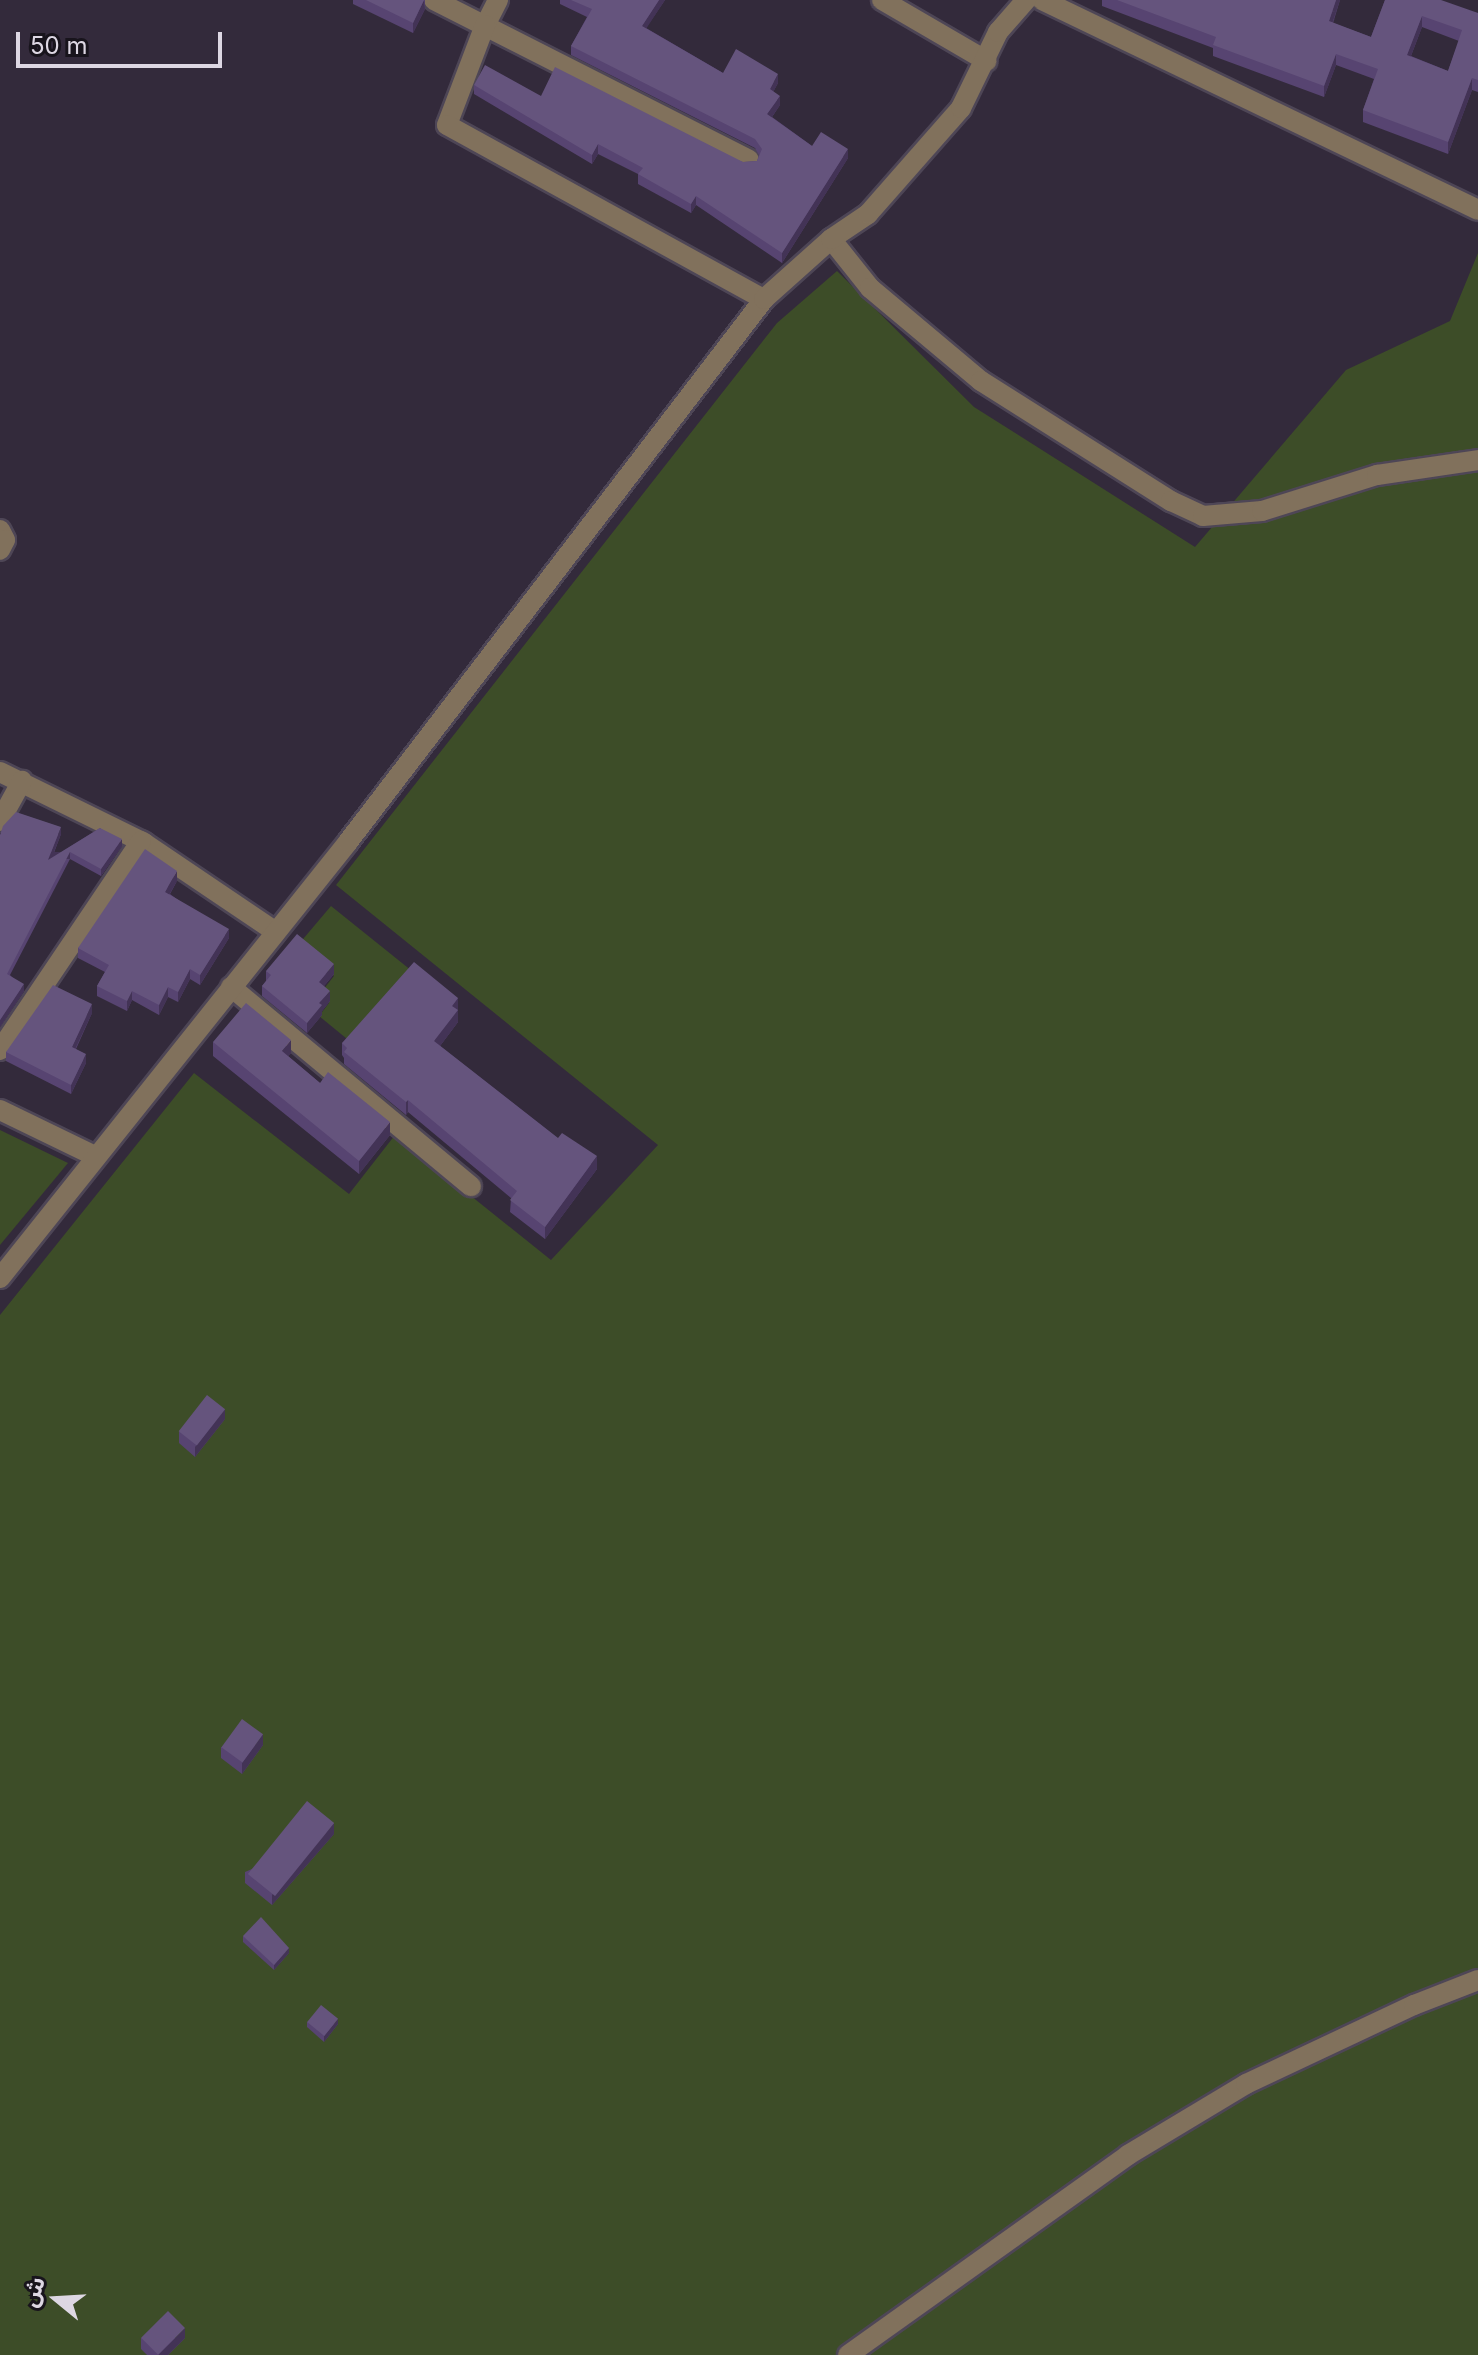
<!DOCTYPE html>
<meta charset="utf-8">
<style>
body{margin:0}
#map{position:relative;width:1478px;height:2355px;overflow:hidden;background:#332a3b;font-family:Inter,"Noto Sans Arabic",sans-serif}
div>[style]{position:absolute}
.green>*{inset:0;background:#3d4d28}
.roads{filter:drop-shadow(2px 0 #4e4656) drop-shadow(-2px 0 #4e4656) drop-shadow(0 2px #4e4656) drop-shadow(0 -2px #4e4656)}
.minor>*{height:20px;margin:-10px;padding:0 10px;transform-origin:10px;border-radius:10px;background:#81715c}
.wall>*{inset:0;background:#574471}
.shaded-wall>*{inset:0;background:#433356;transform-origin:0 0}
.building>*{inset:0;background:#65547d;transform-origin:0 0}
span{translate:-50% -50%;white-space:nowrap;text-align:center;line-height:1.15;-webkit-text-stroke:7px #18141c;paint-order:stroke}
.north{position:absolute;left:16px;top:2259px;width:80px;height:80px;-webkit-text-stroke:6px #18141c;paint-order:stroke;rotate:288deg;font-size:22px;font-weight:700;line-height:32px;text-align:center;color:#ddd7e3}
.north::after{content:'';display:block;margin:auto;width:28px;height:36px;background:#ddd7e3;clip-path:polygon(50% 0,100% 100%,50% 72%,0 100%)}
.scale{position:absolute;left:16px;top:32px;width:206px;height:36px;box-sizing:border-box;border:4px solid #ddd7e3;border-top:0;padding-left:10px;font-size:24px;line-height:28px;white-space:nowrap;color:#ddd7e3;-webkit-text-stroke:6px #18141c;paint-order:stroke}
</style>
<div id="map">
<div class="green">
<i style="clip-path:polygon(1478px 253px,1478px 2355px,0 2355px,0 1315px,194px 1073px,349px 1194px,395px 1135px,551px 1260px,658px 1145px,336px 885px,777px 323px,837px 271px,974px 407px,1195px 547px,1346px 370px,1450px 321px)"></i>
<i style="clip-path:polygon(331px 906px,412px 971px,352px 1043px,319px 1016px,329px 1003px,319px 995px,334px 976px,298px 945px)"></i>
<i style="clip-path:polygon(0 1130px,68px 1163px,0 1245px)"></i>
</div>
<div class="roads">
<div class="minor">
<i style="left:434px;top:0;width:353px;rotate:26.9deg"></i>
<i style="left:498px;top:0;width:28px;rotate:117deg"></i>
<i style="left:485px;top:25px;width:107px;rotate:110.8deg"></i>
<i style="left:447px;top:125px;width:362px;rotate:28.8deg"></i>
<i style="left:882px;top:0;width:121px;rotate:30.2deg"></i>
<i style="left:1042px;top:0;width:484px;rotate:25.7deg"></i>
<i style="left:831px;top:239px;width:63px;rotate:51.5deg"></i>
<i style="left:870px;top:288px;width:145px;rotate:40deg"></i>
<i style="left:981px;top:381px;width:225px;rotate:32.3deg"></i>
<i style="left:1171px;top:501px;width:35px;rotate:25deg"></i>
<i style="left:1203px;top:516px;width:59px;rotate:-4.8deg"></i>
<i style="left:1262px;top:511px;width:121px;rotate:-17.4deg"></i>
<i style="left:1377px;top:475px;width:102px;rotate:-8.4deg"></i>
<i style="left:0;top:530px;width:11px;rotate:63deg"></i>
<i style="left:5px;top:540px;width:11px;rotate:117deg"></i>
<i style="left:0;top:772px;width:161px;rotate:26.2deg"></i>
<i style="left:144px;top:843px;width:159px;rotate:34deg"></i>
<i style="left:0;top:821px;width:46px;rotate:-61.2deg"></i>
<i style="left:231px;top:987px;width:312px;rotate:39.7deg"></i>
<i style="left:0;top:1050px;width:252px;rotate:-56deg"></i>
<i style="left:0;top:1110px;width:106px;rotate:25.8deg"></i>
<i style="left:0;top:1278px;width:558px;rotate:-51.4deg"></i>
<i style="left:348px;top:842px;width:684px;rotate:-52.54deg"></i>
<i style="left:764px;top:299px;width:90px;rotate:-41.8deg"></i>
<i style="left:831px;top:239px;width:45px;rotate:-34deg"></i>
<i style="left:868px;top:214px;width:141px;rotate:-48.7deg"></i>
<i style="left:961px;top:108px;width:85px;rotate:-64deg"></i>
<i style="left:998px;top:32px;width:43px;rotate:-48.8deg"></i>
<i style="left:848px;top:2355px;width:344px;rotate:-35.5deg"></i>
<i style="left:1128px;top:2155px;width:138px;rotate:-31deg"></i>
<i style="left:1246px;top:2084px;width:186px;rotate:-25.2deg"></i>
<i style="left:1414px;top:2005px;width:69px;rotate:-21.3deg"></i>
</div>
</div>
<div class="wall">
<i style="clip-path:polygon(353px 0,425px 0,425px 9px,413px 33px,353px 4px)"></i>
<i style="clip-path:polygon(560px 0,665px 0,646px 28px,723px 73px,778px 83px,773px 92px,780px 105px,772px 117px,812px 146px,848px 158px,782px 263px,696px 205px,691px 213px,638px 184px,638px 174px,598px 154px,592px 164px,474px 94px,474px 85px,541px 96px,743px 162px,757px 161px,759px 155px,755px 148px,571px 55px,571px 46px,587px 17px,560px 4px)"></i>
<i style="clip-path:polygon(evenodd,1102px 0,1340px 0,1333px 23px,1371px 37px,1385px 0,1478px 13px,1478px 92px,1472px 90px,1448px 154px,1363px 122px,1363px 110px,1374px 79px,1336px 65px,1324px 97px,1213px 56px,1213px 48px,1102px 6px,1102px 0,1422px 27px,1459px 41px,1448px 71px,1411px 56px,1422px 27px)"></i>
<i style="clip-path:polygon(100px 828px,122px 846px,101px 876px,70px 859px,10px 975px,24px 991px,0 1027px,0 835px,61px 834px,52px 858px)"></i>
<i style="clip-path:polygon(177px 881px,170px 894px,229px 938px,200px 985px,190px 979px,178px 1002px,168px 997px,159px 1015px,132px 1000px,127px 1011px,97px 996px,97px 986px,105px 972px,78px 958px,78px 948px)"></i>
<i style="clip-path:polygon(266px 971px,334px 974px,324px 986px,330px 1001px,322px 1011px,322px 1015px,307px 1033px,262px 996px,262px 986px,266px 981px)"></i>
<i style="clip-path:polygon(458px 998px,458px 1022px,440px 1046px,597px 1169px,545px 1239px,510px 1212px,511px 1198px,408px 1112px,406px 1115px,344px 1064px,344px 1058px,342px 1055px,342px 1043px)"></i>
<i style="clip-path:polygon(92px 1013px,76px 1049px,86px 1063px,71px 1094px,6px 1061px,6px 1052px)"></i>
<i style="clip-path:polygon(213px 1042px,291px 1053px,288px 1056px,320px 1083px,390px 1135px,359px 1174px,213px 1056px)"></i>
<i style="clip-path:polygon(225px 1419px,195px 1457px,179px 1443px,179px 1432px)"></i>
<i style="clip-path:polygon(263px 1745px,242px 1774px,221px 1758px,221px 1747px)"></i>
<i style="clip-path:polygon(334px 1834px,272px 1905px,245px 1883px,245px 1872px)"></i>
<i style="clip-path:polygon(243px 1936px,289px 1953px,274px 1970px,243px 1942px)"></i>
<i style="clip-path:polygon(307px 2022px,338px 2024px,324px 2042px,307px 2027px)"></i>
<i style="clip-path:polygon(141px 2338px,185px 2338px,168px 2355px,147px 2355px,141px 2349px)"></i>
</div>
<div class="shaded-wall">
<i style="clip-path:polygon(424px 0,425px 9px,413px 33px,413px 23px)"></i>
<i style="clip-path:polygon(659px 0,665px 0,642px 35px,642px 26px)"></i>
<i style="clip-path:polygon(1336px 0,1340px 0,1329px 33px,1329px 21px)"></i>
<i style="clip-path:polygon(1422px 16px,1422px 27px,1407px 66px,1407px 55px)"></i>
<i style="clip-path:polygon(1336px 54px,1336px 65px,1324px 97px,1324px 86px)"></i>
<i style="clip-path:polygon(778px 74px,778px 83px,770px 98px,770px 89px)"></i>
<i style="clip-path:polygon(1472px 78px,1472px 90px,1448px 154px,1448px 142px)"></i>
<i style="clip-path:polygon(780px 96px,780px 105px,767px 124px,767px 114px)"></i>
<i style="clip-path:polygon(598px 144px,598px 154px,592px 164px,592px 155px)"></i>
<i style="clip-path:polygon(848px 149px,848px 158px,782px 263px,782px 253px)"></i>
<i style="clip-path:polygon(696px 196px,696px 205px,691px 213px,691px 204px)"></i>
<i style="clip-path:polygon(61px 827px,61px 834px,48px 867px,48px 860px)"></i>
<i style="clip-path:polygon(122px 839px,122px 846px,101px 876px,101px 869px)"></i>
<i style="left:70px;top:852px;width:7px;height:137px;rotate:90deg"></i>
<i style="clip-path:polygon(177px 871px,177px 881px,165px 902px,165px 892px)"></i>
<i style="clip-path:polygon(229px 929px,229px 938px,200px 985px,200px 975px)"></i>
<i style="clip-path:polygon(334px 964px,334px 974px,319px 992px,319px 982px)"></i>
<i style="clip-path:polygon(190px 969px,190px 979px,178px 1002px,178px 992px)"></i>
<i style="clip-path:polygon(24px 984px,24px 991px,0 1027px,0 1020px)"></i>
<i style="clip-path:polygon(168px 987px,168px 997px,159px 1015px,159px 1005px)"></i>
<i style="clip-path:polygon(132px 991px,132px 1000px,127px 1011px,127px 1001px)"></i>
<i style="clip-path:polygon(330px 991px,330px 1001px,322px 1011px,322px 1015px,307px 1033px,307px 1023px,319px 1003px)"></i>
<i style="clip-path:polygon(458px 998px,458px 1022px,434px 1054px,434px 1041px,452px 1006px)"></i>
<i style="clip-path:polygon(92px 1004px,92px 1013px,72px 1056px,72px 1047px)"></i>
<i style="clip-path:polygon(291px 1040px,291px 1053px,282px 1064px,282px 1051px)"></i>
<i style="clip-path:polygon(86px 1054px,86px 1063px,71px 1094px,71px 1085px)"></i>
<i style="clip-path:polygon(408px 1100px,408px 1112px,406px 1115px,406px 1102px)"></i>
<i style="clip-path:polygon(390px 1122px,390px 1135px,359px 1174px,359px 1161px)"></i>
<i style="clip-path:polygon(597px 1156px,597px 1169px,545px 1239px,545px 1227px)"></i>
<i style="clip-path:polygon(225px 1409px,225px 1419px,195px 1457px,195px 1447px)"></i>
<i style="clip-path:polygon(263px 1734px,263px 1745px,242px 1774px,242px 1763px)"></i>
<i style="clip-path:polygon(334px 1823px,334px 1834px,272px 1905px,272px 1895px)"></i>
<i style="clip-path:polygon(289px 1948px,289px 1953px,274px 1970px,274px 1965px)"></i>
<i style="clip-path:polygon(338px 2019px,338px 2024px,324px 2042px,324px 2036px)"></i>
<i style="clip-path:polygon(185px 2328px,185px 2338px,168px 2355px,158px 2355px)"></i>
</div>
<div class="building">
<i style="clip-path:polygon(366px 0,424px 0,413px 23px)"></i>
<i style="clip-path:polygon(571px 0,659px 0,642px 26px,723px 73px,736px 49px,778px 74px,770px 89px,780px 96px,767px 114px,812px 146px,821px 132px,848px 149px,782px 253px,696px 196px,691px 204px,638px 174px,643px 168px,598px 144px,592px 155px,474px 85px,485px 65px,541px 96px,555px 67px,743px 162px,757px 161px,762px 149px,755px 139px,571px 46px,592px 9px)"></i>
<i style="clip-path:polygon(evenodd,1117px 0,1336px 0,1329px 21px,1371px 37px,1385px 0,1441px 0,1478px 13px,1478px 80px,1472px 78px,1448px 142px,1363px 110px,1378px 69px,1336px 54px,1324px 86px,1213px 45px,1216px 37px,1117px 0,1422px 16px,1462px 30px,1448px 71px,1407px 55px,1422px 16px)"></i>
<i style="clip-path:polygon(16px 812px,61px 827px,48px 860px,100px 828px,122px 839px,101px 869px,70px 852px,7px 974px,24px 984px,0 1020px,0 835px,3px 826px)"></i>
<i style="clip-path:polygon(145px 849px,177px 871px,165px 892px,229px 929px,200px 975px,190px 969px,178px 992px,168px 987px,159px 1005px,132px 991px,127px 1001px,97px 986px,109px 965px,78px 948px)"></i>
<i style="clip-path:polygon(297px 934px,334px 964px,319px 982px,330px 991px,319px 1003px,322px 1005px,307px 1023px,262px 986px,271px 975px,266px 971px)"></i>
<i style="clip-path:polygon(414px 962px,458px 998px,452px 1006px,458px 1010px,434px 1041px,558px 1138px,562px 1133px,597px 1156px,545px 1227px,510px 1200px,517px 1191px,408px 1100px,406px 1102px,344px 1052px,347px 1048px,342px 1043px)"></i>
<i style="clip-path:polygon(53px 985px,92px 1004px,72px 1047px,86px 1054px,71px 1085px,6px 1052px)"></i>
<i style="clip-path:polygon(246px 1003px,291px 1040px,282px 1051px,320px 1083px,328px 1072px,390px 1122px,359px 1161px,213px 1042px)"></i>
<i style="left:207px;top:1395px;width:23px;height:46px;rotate:38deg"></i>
<i style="left:242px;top:1719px;width:26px;height:35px;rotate:36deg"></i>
<i style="left:307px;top:1801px;width:35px;height:94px;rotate:39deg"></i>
<i style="clip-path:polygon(261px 1917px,289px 1948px,274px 1965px,243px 1936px)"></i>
<i style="left:321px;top:2005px;width:22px;height:22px;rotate:39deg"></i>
<i style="left:168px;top:2311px;width:24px;height:38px;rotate:45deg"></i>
</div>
<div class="north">ش</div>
<div class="scale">50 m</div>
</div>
